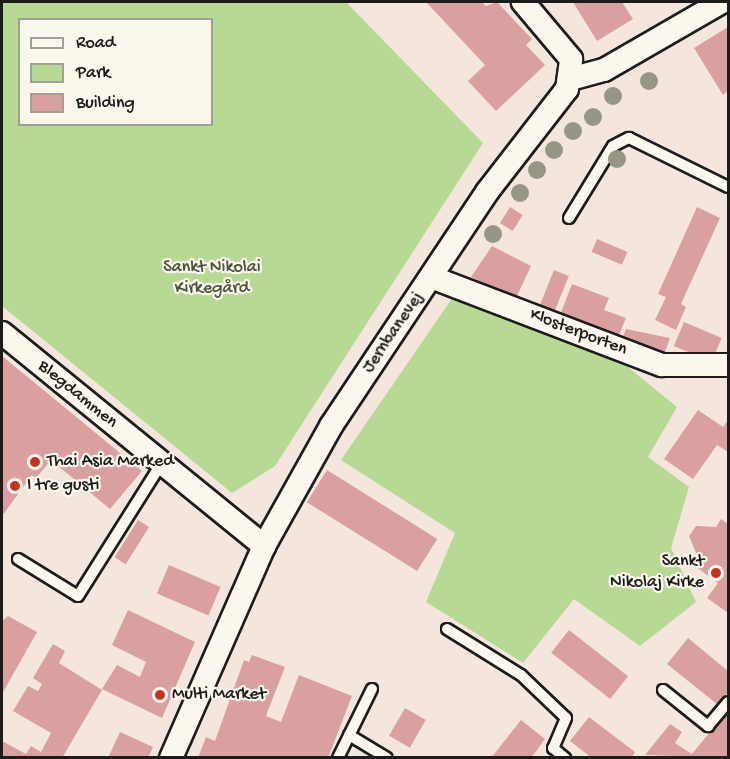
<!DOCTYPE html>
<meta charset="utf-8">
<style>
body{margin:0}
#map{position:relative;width:730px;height:759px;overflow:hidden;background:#f4e6dd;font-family:"Gochi Hand",sans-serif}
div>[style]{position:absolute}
.green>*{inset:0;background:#b6d993}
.building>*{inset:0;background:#daa09f;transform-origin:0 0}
.roads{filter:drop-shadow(2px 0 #1c1c1c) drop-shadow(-2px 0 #1c1c1c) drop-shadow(0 2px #1c1c1c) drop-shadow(0 -2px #1c1c1c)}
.service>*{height:10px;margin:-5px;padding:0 5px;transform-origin:5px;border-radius:5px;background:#fbf7ec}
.minor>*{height:22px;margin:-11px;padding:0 11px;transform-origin:11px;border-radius:11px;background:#fbf7ec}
.trees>*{width:18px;height:18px;margin:-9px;border-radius:50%;background:#969687}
.dots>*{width:16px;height:16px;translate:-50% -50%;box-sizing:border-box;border:3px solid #fbf7ec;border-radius:50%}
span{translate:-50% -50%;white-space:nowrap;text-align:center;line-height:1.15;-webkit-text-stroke:4.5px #fbf7ec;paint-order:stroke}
.park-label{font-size:18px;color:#4a5540}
.street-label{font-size:18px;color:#1c1c1c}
.poi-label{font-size:18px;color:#1c1c1c}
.left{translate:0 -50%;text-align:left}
.right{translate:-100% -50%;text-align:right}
.frame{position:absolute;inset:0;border:3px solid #1c1c1c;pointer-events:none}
.legend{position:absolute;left:18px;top:18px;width:195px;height:108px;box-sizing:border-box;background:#fbf7ec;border:2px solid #a29f99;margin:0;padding:8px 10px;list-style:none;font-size:18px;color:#1c1c1c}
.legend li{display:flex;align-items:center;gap:12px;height:30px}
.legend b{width:30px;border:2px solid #a29f99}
</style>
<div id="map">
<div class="green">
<i style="clip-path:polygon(evenodd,2px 2px,346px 2px,483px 143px,275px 466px,232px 493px,2px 306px,2px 2px,20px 20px,212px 20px,212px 124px,20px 124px,20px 20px)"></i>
<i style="clip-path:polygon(453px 297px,624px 364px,677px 407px,648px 457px,689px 487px,671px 548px,696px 602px,640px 646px,574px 599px,523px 663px,426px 602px,455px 533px,341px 460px)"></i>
</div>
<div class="building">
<i style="clip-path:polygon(426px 2px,481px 2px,486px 6px,497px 2px,532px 39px,526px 45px,545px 65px,496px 111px,468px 81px,485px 65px)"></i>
<i style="clip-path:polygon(573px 2px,622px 2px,633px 19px,597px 41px)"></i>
<i style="clip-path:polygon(728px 27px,728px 91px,723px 95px,694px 48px)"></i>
<i style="left:510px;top:207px;width:15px;height:19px;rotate:32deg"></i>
<i style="clip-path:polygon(697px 207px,720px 218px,681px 304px,686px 307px,676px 330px,655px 320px,666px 297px,658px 294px)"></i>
<i style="left:597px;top:239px;width:33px;height:14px;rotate:23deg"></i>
<i style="clip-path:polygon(492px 246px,531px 266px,516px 298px,471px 277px)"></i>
<i style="left:554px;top:270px;width:16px;height:39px;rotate:22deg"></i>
<i style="clip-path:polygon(572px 284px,609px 298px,604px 310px,626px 318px,618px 338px,560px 315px)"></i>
<i style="left:684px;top:322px;width:41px;height:26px;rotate:23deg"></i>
<i style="clip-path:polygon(626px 329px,670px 338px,664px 355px,622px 339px)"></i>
<i style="clip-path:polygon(2px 356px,142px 471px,110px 509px,51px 460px,36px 478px,32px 475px,2px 516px)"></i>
<i style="clip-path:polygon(698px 410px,723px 427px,728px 420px,728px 452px,717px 445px,693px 479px,664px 459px)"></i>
<i style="left:327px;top:470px;width:130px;height:38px;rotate:32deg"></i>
<i style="clip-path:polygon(721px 519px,728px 524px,728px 613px,707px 598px,718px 583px,691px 563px,697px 555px,689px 536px,696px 526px,716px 527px)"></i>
<i style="left:138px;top:520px;width:13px;height:44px;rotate:32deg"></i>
<i style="left:169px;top:565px;width:56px;height:31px;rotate:23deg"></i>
<i style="clip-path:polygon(128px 610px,195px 642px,162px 718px,102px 689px,117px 665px,140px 677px,146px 662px,112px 645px)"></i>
<i style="clip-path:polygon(8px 616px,37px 632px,2px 694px,2px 621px)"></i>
<i style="left:569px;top:630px;width:75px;height:29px;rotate:38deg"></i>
<i style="clip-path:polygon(688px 638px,728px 671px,728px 692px,718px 705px,667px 664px)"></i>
<i style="clip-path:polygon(53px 644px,65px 651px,59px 663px,102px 690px,62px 758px,2px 758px,2px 741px,26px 754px,31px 746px,41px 752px,51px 733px,13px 711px,28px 686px,38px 691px,42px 684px,33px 678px)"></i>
<i style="clip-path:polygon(252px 655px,285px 667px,266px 716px,281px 722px,299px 675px,352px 696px,328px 758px,198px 758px,206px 737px,215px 741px,244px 660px,249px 662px)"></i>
<i style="left:405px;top:708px;width:24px;height:32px;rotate:30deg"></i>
<i style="clip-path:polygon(728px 710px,728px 758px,645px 755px,670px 724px,682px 732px,675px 743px,692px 754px)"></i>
<i style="clip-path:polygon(589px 717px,635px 752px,631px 758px,592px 758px,570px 741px)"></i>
<i style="clip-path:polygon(521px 720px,545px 739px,531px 758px,491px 758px)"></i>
<i style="clip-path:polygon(120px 732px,153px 747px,148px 758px,108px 758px)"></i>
</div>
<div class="roads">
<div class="service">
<i style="left:569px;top:218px;width:84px;rotate:-58.6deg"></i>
<i style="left:613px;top:146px;width:18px;rotate:-27deg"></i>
<i style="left:629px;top:138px;width:110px;rotate:26.3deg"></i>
<i style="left:18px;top:559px;width:70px;rotate:31.7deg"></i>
<i style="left:78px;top:596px;width:156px;rotate:-57.8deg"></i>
<i style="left:447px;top:629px;width:87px;rotate:31.9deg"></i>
<i style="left:521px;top:675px;width:62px;rotate:43.7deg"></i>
<i style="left:566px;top:718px;width:33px;rotate:113deg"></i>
<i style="left:553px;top:748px;width:16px;rotate:40deg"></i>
<i style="left:663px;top:690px;width:58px;rotate:38.7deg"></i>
<i style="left:708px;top:726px;width:31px;rotate:-50deg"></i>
<i style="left:349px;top:735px;width:44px;rotate:31.2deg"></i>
<i style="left:338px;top:758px;width:77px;rotate:-63.8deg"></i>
</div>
<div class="minor">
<i style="left:570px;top:79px;width:35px;rotate:-15deg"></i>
<i style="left:604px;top:70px;width:136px;rotate:-30deg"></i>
<i style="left:431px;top:277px;width:247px;rotate:20.9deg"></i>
<i style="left:662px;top:365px;width:66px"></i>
<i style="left:2px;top:333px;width:338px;rotate:39.1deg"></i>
<i style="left:171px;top:758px;width:232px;rotate:-66.3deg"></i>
<i style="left:264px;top:546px;width:137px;rotate:-60.8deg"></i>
<i style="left:331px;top:426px;width:281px;rotate:-56.3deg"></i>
<i style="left:487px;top:192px;width:130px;rotate:-52.2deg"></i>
<i style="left:567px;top:89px;width:30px;rotate:-82deg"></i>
<i style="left:571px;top:59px;width:75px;rotate:-130.1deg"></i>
</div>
</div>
<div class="trees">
<i style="left:649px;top:81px"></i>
<i style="left:613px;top:96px"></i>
<i style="left:593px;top:117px"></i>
<i style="left:573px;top:131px"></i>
<i style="left:554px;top:150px"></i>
<i style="left:617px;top:159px"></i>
<i style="left:537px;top:170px"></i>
<i style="left:520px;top:193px"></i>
<i style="left:493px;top:234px"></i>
</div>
<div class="dots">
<i style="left:35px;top:462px;background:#c8321e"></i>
<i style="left:15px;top:486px;background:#c8321e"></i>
<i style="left:716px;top:573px;background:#c8321e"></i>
<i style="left:160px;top:695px;background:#c8321e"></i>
</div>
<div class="park-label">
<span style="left:212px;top:279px">Sankt Nikolai<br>Kirkegård</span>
</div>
<div class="street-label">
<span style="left:394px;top:333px;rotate:-56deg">Jernbanevej</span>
<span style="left:578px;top:333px;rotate:21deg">Klosterporten</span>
<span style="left:77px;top:395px;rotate:39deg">Blegdammen</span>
</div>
<div class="poi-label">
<span class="left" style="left:47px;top:462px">Thai Asia Marked</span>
<span class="left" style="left:27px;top:486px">I tre gusti</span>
<span class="right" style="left:704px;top:573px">Sankt<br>Nikolaj Kirke</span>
<span class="left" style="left:172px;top:695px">Multi Market</span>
</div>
<div class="frame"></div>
<ul class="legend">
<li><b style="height:8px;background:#fbf7ec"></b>Road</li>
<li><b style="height:16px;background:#b6d993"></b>Park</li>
<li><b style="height:16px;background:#daa09f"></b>Building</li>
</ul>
</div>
